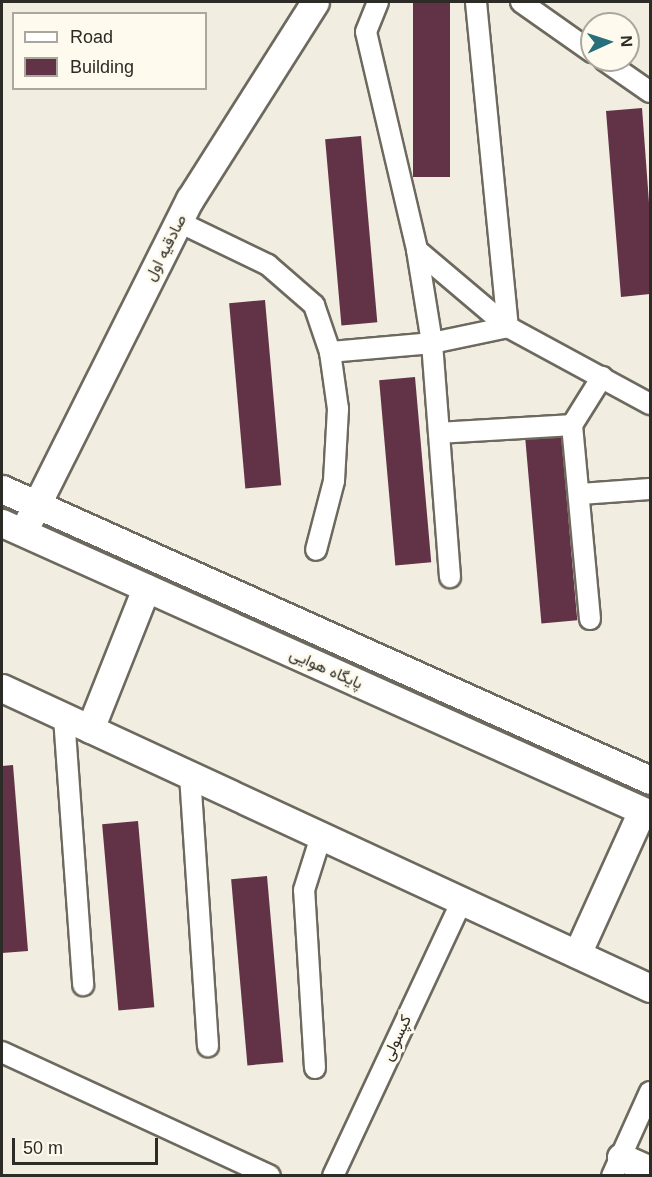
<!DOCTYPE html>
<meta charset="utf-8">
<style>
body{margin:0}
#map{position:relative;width:652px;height:1177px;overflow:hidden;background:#f1ede1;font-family:Helvetica,Vazirmatn,sans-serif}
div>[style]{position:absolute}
.building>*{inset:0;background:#623347;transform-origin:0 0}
.roads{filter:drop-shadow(2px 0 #6d695e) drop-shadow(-2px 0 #6d695e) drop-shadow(0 2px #6d695e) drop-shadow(0 -2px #6d695e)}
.street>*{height:20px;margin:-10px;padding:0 10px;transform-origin:10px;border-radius:10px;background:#fff}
.secondary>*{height:27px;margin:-13.5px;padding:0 13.5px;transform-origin:13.5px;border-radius:13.5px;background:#fff}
span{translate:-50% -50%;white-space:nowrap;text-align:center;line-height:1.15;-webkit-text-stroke:6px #fefaee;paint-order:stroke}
.street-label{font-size:16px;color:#2d2b26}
.frame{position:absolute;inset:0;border:3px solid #2d2b26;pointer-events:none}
.legend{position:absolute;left:12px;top:12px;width:195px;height:78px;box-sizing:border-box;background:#fefaee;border:2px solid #aaa79e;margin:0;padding:8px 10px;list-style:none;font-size:18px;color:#2d2b26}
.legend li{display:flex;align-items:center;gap:12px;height:30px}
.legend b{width:30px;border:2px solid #aaa79e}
.north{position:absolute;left:580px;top:12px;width:60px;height:60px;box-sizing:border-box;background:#fefaee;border:2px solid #aaa79e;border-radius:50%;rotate:87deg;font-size:16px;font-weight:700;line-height:24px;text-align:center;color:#2d2b26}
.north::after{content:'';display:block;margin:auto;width:21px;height:27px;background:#286f7c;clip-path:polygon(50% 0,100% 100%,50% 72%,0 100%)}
.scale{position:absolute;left:12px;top:1138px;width:146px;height:27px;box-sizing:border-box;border:3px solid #2d2b26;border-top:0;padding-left:8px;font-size:18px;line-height:21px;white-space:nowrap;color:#2d2b26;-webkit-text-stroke:4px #fefaee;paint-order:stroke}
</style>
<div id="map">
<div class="building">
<i style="left:413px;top:2px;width:37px;height:175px"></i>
<i style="clip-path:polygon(642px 108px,650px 216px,650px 294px,621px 297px,606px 111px)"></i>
<i style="left:361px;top:136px;width:187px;height:36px;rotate:85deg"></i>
<i style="left:265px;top:300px;width:186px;height:36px;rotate:85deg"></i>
<i style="left:415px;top:377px;width:186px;height:36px;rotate:85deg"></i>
<i style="left:561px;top:434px;width:187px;height:36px;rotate:85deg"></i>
<i style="clip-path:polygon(13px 765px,28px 951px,2px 953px,2px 766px)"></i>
<i style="left:138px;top:821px;width:187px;height:36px;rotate:85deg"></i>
<i style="left:267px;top:876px;width:187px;height:36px;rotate:85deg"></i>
</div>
<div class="roads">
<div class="street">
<i style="left:378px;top:2px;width:32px;rotate:112deg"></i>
<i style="left:366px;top:32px;width:224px;rotate:76.8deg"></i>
<i style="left:417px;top:250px;width:94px;rotate:80.8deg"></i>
<i style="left:432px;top:343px;width:78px;rotate:-11.9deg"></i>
<i style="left:508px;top:327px;width:119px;rotate:-139.8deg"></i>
<i style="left:476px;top:2px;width:327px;rotate:84.4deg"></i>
<i style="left:508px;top:327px;width:162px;rotate:28.5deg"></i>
<i style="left:521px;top:2px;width:87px;rotate:35.2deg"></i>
<i style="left:604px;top:60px;width:56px;rotate:34.8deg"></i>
<i style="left:179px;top:222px;width:99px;rotate:25.8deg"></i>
<i style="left:268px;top:265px;width:61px;rotate:41deg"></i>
<i style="left:314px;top:305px;width:50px;rotate:71.2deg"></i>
<i style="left:330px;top:352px;width:58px;rotate:82deg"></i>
<i style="left:338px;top:409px;width:72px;rotate:93.2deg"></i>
<i style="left:334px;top:481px;width:71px;rotate:104.6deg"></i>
<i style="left:330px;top:352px;width:102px;rotate:-5deg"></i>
<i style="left:432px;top:343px;width:235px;rotate:85.6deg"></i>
<i style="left:439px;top:433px;width:133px;rotate:-3.4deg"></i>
<i style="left:580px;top:494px;width:70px;rotate:-4.1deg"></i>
<i style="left:590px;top:619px;width:195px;rotate:-95.3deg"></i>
<i style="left:572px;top:425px;width:57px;rotate:-58deg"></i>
<i style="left:64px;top:717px;width:269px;rotate:85.9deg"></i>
<i style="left:190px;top:775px;width:272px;rotate:86.2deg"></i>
<i style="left:2px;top:1052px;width:295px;rotate:24.8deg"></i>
<i style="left:315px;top:1068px;width:178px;rotate:-93.5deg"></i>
<i style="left:304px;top:890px;width:57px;rotate:-72.5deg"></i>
<i style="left:333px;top:1176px;width:304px;rotate:-64.9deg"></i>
<i style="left:612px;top:1176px;width:92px;rotate:-65.7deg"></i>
</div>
<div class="secondary">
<i style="left:2px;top:489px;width:710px;rotate:24.18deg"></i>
<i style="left:29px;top:520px;width:359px;rotate:-63.4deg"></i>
<i style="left:190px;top:199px;width:233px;rotate:-57.6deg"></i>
<i style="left:2px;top:523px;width:710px;rotate:24.18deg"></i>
<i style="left:2px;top:688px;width:714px;rotate:24.84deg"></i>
<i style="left:90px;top:729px;width:152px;rotate:-68.3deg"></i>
<i style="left:577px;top:954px;width:157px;rotate:-65.6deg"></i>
<i style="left:621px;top:1157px;width:32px;rotate:24deg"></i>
</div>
</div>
<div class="street-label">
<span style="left:166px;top:248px;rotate:-63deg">صادقیه اول</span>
<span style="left:326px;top:669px;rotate:24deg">پایگاه هوایی</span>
<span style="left:397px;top:1038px;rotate:-65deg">کپسولی</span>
</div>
<div class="frame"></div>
<ul class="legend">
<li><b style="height:8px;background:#fff"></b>Road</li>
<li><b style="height:16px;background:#623347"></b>Building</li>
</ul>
<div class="north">N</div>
<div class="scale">50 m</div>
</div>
